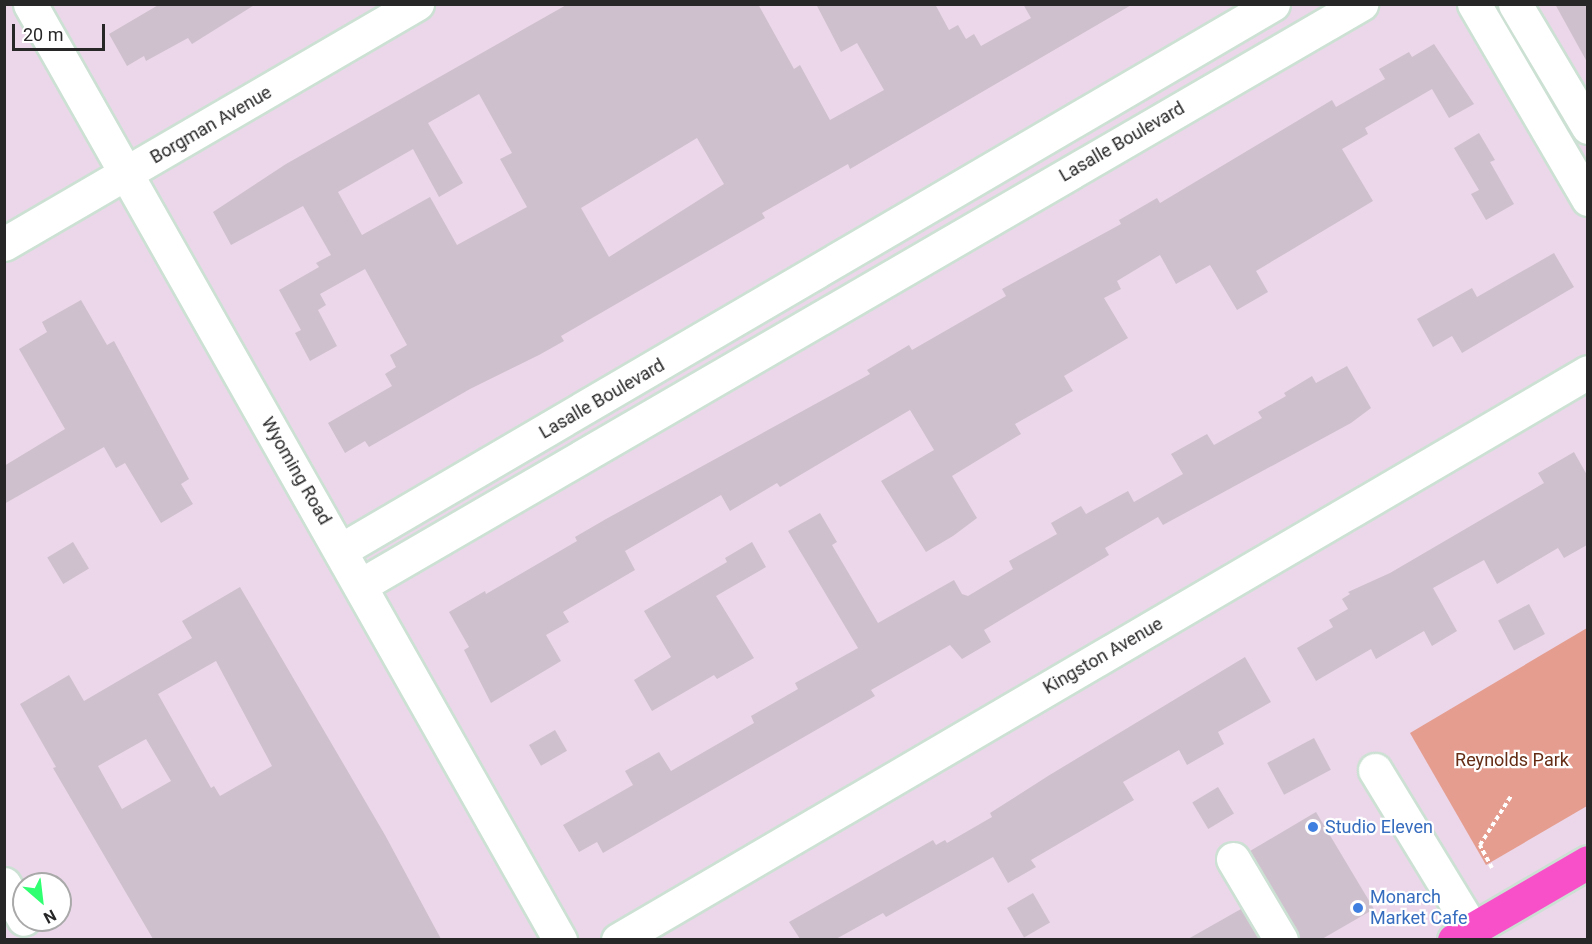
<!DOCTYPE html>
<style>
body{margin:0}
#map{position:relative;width:1592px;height:944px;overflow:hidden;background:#ebd7e9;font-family:Roboto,sans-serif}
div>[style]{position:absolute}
.green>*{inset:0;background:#e59d8f}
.building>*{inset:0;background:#cfc0cd;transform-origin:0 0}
.path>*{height:4px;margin-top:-2px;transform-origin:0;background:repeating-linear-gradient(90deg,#fff 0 4.5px,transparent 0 7.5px)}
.roads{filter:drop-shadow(2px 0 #cce1d3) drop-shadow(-2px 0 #cce1d3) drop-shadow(0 2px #cce1d3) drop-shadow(0 -2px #cce1d3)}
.minor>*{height:33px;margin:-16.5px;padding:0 16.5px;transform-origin:16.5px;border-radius:16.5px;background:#fff}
.major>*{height:33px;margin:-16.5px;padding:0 16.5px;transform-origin:16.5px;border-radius:16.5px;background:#f750c9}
.dots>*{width:16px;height:16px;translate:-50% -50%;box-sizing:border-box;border:3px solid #fff;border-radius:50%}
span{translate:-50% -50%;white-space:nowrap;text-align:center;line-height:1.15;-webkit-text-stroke:4.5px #fff;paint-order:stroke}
.street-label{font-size:18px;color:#272727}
.park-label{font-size:18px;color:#652d15}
.shop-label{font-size:18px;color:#366cbe}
.left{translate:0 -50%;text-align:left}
.frame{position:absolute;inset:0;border:6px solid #272727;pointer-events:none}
.north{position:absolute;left:12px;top:872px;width:60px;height:60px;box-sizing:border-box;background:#fff;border:2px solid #a9a9a9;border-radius:50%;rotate:152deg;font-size:16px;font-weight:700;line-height:24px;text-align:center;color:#272727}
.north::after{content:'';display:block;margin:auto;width:21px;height:27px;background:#2fff71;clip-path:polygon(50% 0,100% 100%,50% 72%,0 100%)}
.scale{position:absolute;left:12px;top:24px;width:93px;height:27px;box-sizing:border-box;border:3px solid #272727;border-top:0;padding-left:8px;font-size:18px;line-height:21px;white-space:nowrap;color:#272727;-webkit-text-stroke:4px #fff;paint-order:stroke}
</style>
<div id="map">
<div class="green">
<i style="clip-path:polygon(1587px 628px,1587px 806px,1486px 865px,1410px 733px)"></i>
</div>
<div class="building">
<i style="clip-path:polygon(160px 4px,256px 4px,192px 44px,188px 38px,146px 61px,144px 56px,127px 66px,109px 34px)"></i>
<i style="clip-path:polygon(evenodd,568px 4px,758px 4px,794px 69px,800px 65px,830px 120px,884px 90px,857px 43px,841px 52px,816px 4px,935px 4px,949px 30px,958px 25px,966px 39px,974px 34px,981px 46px,1031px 18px,1023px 4px,1133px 4px,850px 169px,848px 164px,762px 213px,765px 218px,561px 336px,564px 341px,539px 355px,470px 389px,369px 447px,365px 441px,345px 453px,328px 423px,392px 386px,385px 374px,396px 367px,390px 355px,407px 345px,365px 269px,320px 294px,326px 305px,318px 310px,337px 346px,310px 361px,295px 333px,301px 330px,279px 290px,319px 267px,316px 263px,331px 255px,303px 206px,231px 245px,213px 212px,286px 164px,568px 4px,479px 94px,512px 153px,500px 159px,527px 207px,457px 245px,430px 197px,362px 235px,338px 192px,413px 149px,439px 197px,463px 183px,428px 123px,479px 94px,568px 4px,697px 138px,724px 184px,609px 257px,581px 208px,697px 138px)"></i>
<i style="clip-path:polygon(1555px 4px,1587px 4px,1587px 62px)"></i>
<i style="clip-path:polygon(1434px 44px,1474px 104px,1449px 118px,1432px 89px,1365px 128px,1368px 134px,1342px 149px,1373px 201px,1256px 271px,1268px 292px,1237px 310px,1210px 265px,1176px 284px,1160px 255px,1117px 281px,1121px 289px,1104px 298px,1128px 338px,1064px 376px,1073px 391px,1015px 424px,1021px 434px,952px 476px,977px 518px,953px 536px,926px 552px,881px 481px,934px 450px,910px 410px,780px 487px,777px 483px,730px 511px,721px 495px,625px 551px,635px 570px,563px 612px,569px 622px,546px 635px,561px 661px,491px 703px,464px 650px,469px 647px,449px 612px,485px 591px,486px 594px,577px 541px,575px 537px,606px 519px,870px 374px,867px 370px,909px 345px,912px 350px,1006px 296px,1002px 289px,1121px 224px,1119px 220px,1157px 198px,1160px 203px,1332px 100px,1336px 107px,1385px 79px,1379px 69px,1409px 52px,1412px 57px)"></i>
<i style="clip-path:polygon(1479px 133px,1495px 160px,1490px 162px,1514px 204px,1486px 220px,1471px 194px,1479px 190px,1454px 148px)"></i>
<i style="clip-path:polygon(1554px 253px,1574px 287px,1462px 353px,1452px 336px,1433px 347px,1417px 319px,1472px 288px,1477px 297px)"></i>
<i style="clip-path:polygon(81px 300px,107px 345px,114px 341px,189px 479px,181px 484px,193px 504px,161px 523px,125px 463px,116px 468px,104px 447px,4px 504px,4px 466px,65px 429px,19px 349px,47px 332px,42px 322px)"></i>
<i style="clip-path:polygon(1347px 366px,1371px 408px,1351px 423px,1163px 525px,1158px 517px,1105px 548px,1109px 555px,984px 630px,991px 642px,962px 659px,950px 645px,871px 690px,875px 696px,603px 853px,597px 842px,579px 852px,563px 825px,633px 785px,625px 771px,659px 752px,671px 771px,754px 723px,751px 716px,798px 689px,795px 683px,858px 648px,788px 531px,820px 513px,837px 542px,832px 545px,878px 623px,954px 580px,962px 594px,968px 596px,1013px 569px,1009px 561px,1057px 534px,1051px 523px,1081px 506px,1086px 514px,1128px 491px,1134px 502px,1183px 474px,1171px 454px,1207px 434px,1214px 445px,1262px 418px,1258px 412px,1286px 396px,1284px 393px,1312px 376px,1316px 383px)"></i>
<i style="clip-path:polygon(1574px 452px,1587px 475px,1587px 545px,1564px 558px,1558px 548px,1497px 584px,1484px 560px,1433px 588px,1457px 631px,1432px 646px,1424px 631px,1376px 659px,1371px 649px,1316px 681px,1297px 648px,1333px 627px,1329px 620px,1348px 609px,1342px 599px,1350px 594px,1348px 592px,1390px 573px,1544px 483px,1538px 473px)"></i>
<i style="left:73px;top:542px;width:31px;height:30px;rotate:59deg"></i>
<i style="clip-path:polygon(752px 542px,766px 567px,716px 596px,754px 658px,717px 679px,714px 675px,652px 711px,634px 680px,671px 657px,644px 611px,727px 562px,725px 558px)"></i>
<i style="clip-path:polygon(evenodd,240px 587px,385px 835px,441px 939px,153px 939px,53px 768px,56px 767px,20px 704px,69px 675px,84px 701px,192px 638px,182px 621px,240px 587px,216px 661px,272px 766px,220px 796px,214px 786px,211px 788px,158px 694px,216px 661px,240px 587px,146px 739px,171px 781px,122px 809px,98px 766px,146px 739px)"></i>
<i style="left:1529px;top:604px;width:34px;height:35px;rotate:62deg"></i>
<i style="clip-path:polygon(1245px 657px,1271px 702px,1218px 732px,1224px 744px,1187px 765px,1179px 750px,1123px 782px,1134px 800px,1031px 860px,1036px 867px,1008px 883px,993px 857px,886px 917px,883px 913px,836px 939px,800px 939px,789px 922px,933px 840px,936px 845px,945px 840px,947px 843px,992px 817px,990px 813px,1048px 776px)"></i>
<i style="left:555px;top:730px;width:24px;height:30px;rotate:60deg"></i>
<i style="left:1314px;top:738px;width:36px;height:53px;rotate:62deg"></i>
<i style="left:1218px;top:787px;width:31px;height:30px;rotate:59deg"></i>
<i style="clip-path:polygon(1316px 812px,1374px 909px,1322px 939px,1300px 939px,1250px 851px)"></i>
<i style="left:1033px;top:893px;width:34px;height:30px;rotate:60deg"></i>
<i style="clip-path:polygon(1241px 909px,1259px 939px,1188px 939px)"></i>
</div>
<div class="path">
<i style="left:1492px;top:868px;width:26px;rotate:-118deg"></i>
<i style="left:1480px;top:845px;width:58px;rotate:-57.7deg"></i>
</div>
<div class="roads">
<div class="minor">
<i style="left:30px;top:4px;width:1076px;rotate:60.48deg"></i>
<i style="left:1474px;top:4px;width:226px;rotate:59.7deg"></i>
<i style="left:1515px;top:4px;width:143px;rotate:59.3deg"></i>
<i style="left:4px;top:244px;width:478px;rotate:-30.2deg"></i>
<i style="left:341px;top:550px;width:1080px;rotate:-30.36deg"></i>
<i style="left:361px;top:585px;width:1157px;rotate:-30.16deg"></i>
<i style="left:1375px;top:770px;width:186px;rotate:58.6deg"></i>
<i style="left:1233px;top:859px;width:94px;rotate:59.3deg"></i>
<i style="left:4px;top:884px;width:40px;rotate:60.3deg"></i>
<i style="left:618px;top:940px;width:1124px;rotate:-30.35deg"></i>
</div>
<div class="major">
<i style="left:1454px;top:940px;width:155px;rotate:-30.2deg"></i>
</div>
</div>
<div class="dots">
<i style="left:1313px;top:827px;background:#3f7fe0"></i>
<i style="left:1358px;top:908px;background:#3f7fe0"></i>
</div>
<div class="street-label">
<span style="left:211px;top:125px;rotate:-30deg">Borgman Avenue</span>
<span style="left:1122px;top:142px;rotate:-30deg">Lasalle Boulevard</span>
<span style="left:602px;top:399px;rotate:-30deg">Lasalle Boulevard</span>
<span style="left:296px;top:471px;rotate:60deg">Wyoming Road</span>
<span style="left:1103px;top:656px;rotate:-30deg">Kingston Avenue</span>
</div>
<div class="park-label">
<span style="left:1512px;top:760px">Reynolds Park</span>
</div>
<div class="shop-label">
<span class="left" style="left:1325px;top:827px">Studio Eleven</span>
<span class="left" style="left:1370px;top:908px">Monarch<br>Market Cafe</span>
</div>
<div class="frame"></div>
<div class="north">N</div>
<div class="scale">20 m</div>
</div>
